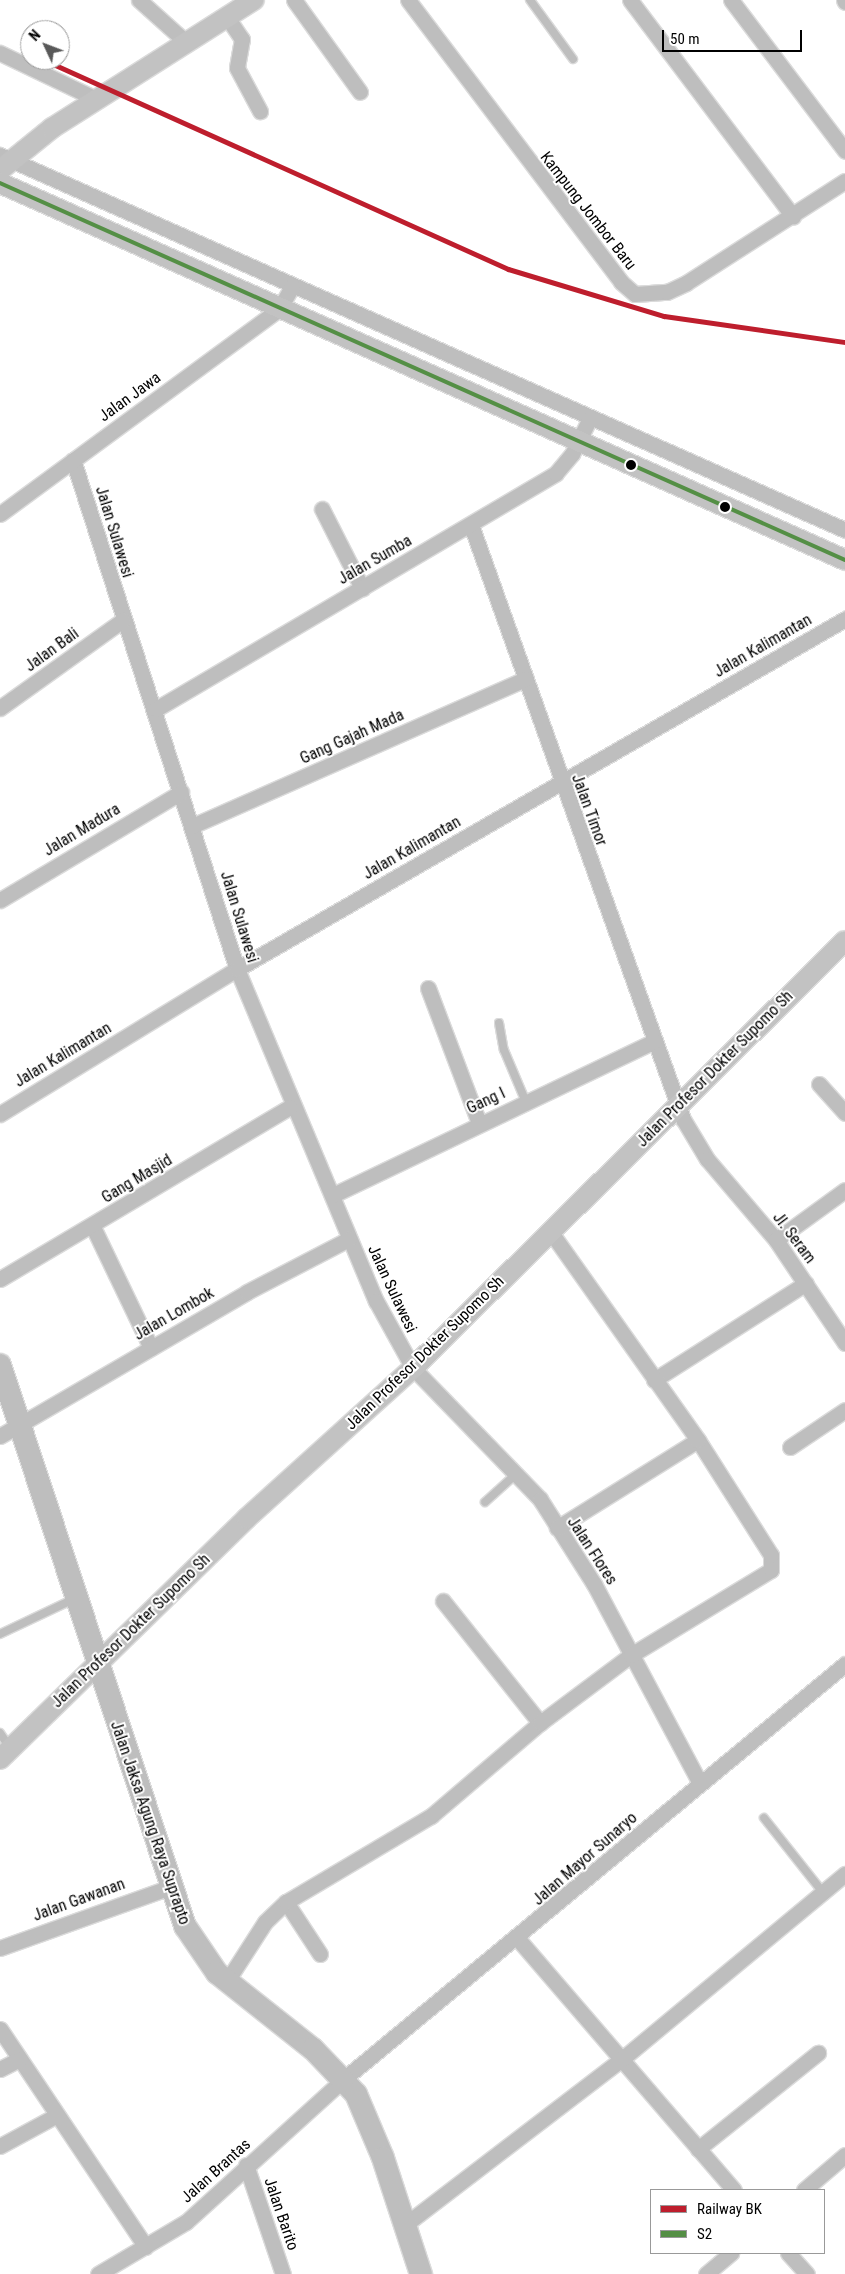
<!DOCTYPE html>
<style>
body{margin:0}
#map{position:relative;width:845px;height:2274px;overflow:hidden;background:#fff;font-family:"Roboto Condensed",sans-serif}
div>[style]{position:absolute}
.roads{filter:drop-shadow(1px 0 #dbdbdb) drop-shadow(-1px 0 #dbdbdb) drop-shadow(0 1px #dbdbdb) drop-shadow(0 -1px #dbdbdb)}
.lane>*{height:8px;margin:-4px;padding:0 4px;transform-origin:4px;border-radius:4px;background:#bebebe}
.street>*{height:15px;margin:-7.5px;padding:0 7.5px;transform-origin:7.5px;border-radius:7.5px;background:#bebebe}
.secondary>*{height:20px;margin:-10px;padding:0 10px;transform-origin:10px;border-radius:10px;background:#c2c2c2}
.primary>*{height:22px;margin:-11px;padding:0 11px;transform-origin:11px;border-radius:11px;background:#bebebe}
.bus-1>*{height:4px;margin:-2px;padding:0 2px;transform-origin:2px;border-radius:2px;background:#548f45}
.rail-1>*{height:5px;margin:-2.5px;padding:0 2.5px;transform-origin:2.5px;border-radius:2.5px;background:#be1e2d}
.dots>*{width:14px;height:14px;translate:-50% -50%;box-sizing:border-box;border:2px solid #fff;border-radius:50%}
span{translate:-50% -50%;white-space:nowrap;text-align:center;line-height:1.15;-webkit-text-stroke:4px #fff;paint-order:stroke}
.street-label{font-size:16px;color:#000}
.legend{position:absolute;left:650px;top:2189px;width:175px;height:65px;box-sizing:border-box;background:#fff;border:1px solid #999;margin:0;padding:6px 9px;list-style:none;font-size:15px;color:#000}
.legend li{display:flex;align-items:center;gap:10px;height:25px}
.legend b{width:25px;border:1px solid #999}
.north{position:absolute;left:20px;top:20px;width:50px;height:50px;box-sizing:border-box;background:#fff;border:1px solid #999;border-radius:50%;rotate:313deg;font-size:14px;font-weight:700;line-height:20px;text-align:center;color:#000}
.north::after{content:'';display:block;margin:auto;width:18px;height:22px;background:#595959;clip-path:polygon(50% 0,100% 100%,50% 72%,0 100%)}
.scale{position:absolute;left:662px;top:30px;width:140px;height:22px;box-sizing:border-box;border:2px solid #000;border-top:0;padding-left:6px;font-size:15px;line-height:18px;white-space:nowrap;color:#000;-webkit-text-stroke:4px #fff;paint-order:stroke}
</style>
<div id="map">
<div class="roads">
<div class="lane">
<i style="left:530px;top:0;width:73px;rotate:53.9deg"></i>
<i style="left:499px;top:1023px;width:27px;rotate:80deg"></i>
<i style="left:504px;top:1050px;width:56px;rotate:67.1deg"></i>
<i style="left:485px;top:1502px;width:42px;rotate:-42.1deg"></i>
<i style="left:0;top:1634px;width:82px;rotate:-25.3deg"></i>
<i style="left:0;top:1733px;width:18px;rotate:56deg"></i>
<i style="left:764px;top:1818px;width:92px;rotate:51.6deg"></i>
</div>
<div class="street">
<i style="left:139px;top:0;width:64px;rotate:41.9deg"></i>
<i style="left:294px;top:0;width:113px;rotate:54.3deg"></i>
<i style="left:408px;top:0;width:353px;rotate:52.9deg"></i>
<i style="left:621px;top:282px;width:18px;rotate:41deg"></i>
<i style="left:635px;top:294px;width:32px;rotate:-4deg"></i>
<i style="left:667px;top:292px;width:21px;rotate:-25deg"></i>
<i style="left:686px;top:283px;width:189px;rotate:-32.7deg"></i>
<i style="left:630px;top:0;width:271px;rotate:53deg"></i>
<i style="left:731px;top:0;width:189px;rotate:52.9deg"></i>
<i style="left:844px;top:0;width:2px;rotate:63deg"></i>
<i style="left:227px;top:17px;width:27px;rotate:56deg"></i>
<i style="left:242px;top:39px;width:29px;rotate:100deg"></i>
<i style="left:237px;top:68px;width:49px;rotate:61.9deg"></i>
<i style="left:0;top:53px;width:106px;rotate:25.6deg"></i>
<i style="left:0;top:155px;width:924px;rotate:23.93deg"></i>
<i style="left:73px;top:460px;width:535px;rotate:72.14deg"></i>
<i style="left:237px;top:969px;width:360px;rotate:67.3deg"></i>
<i style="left:376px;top:1301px;width:77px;rotate:61.1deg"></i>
<i style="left:413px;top:1368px;width:182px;rotate:45.9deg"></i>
<i style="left:540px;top:1499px;width:101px;rotate:57.6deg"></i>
<i style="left:594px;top:1584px;width:225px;rotate:62deg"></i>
<i style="left:322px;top:509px;width:89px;rotate:63.1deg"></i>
<i style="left:0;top:514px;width:348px;rotate:-36.3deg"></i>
<i style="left:280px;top:308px;width:25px;rotate:-61deg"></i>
<i style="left:471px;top:525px;width:631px;rotate:70.36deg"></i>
<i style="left:683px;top:1119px;width:47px;rotate:59deg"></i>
<i style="left:707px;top:1159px;width:106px;rotate:49.6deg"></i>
<i style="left:776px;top:1240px;width:124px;rotate:56.2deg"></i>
<i style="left:0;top:708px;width:151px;rotate:-35.6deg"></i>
<i style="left:156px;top:709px;width:464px;rotate:-30.5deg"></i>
<i style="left:556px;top:473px;width:25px;rotate:-50deg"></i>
<i style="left:572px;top:454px;width:40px;rotate:-63.4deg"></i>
<i style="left:192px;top:826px;width:365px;rotate:-23.8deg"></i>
<i style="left:0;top:900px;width:211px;rotate:-30.8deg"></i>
<i style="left:428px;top:988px;width:144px;rotate:69.3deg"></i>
<i style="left:819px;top:1084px;width:39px;rotate:48deg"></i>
<i style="left:0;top:1114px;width:278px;rotate:-31.5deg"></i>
<i style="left:237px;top:969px;width:702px;rotate:-29.93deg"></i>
<i style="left:333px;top:1195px;width:356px;rotate:-25.6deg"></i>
<i style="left:93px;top:1227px;width:134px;rotate:64.4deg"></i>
<i style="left:776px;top:1240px;width:85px;rotate:-35.9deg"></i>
<i style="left:0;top:1279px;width:337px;rotate:-30.7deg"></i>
<i style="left:654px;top:1380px;width:180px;rotate:-32.5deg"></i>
<i style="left:0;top:1436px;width:286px;rotate:-30.2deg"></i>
<i style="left:247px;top:1292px;width:115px;rotate:-27.5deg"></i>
<i style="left:790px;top:1447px;width:66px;rotate:-33.9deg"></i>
<i style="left:557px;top:1528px;width:166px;rotate:-32deg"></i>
<i style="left:443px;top:1601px;width:156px;rotate:51.5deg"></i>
<i style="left:286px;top:1902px;width:62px;rotate:56.8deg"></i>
<i style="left:518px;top:1939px;width:331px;rotate:49.3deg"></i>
<i style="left:0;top:1948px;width:181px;rotate:-19.7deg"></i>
<i style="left:227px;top:1981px;width:70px;rotate:-57.2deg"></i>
<i style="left:265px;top:1922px;width:29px;rotate:-44deg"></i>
<i style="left:286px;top:1902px;width:169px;rotate:-30.7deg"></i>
<i style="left:431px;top:1816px;width:143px;rotate:-40.5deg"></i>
<i style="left:540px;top:1723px;width:114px;rotate:-36.8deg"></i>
<i style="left:631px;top:1655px;width:164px;rotate:-31.3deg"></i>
<i style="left:771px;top:1570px;width:15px;rotate:-90deg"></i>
<i style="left:771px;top:1555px;width:136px;rotate:-122.4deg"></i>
<i style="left:698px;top:1440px;width:255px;rotate:-125.3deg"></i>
<i style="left:0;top:2029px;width:262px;rotate:56.2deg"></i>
<i style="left:0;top:2069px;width:22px;rotate:-27deg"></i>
<i style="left:0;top:2146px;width:65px;rotate:-28.5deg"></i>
<i style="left:698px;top:2149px;width:154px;rotate:-38.7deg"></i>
<i style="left:246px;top:2165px;width:115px;rotate:71.3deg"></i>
<i style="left:804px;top:2190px;width:54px;rotate:-40.5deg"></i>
<i style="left:406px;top:2224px;width:272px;rotate:-37.4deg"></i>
<i style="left:622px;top:2059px;width:290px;rotate:-39.7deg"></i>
<i style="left:788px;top:2253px;width:28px;rotate:48deg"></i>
<i style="left:98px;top:2274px;width:102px;rotate:-30.6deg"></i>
<i style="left:186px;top:2222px;width:215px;rotate:-42.2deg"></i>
<i style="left:345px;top:2078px;width:649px;rotate:-39.62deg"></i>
<i style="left:706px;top:2274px;width:33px;rotate:-40deg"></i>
</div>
<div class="secondary">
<i style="left:0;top:170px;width:67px;rotate:-38.9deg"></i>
<i style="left:52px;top:128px;width:239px;rotate:-32.4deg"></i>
<i style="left:0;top:183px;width:925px;rotate:24.04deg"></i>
<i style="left:0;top:1759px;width:345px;rotate:-44.3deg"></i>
<i style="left:247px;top:1518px;width:224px;rotate:-42.1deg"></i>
<i style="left:413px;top:1368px;width:607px;rotate:-44.67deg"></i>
</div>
<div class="primary">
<i style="left:0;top:1365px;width:591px;rotate:71.75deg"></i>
<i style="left:185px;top:1926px;width:57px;rotate:55.8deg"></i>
<i style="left:217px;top:1973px;width:122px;rotate:38.4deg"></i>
<i style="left:313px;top:2049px;width:62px;rotate:46.3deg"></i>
<i style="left:356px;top:2094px;width:69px;rotate:67.1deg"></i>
<i style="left:383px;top:2158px;width:122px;rotate:71.9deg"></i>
</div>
</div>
<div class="bus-1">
<i style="left:0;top:183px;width:925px;rotate:24.04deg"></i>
</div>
<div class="rail-1">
<i style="left:44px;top:60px;width:509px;rotate:24.25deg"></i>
<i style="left:508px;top:269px;width:163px;rotate:16.8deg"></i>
<i style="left:664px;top:316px;width:183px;rotate:8.2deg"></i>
</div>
<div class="dots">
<i style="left:631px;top:465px;background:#000"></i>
<i style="left:725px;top:507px;background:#000"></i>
</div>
<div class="street-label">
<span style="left:588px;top:211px;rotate:52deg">Kampung Jombor Baru</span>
<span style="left:130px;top:397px;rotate:-36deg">Jalan Jawa</span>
<span style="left:114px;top:532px;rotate:73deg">Jalan Sulawesi</span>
<span style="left:375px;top:560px;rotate:-30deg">Jalan Sumba</span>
<span style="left:763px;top:646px;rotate:-30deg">Jalan Kalimantan</span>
<span style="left:52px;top:650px;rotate:-36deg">Jalan Bali</span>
<span style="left:352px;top:737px;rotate:-24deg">Gang Gajah Mada</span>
<span style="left:589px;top:810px;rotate:70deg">Jalan Timor</span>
<span style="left:82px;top:830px;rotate:-31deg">Jalan Madura</span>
<span style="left:412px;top:848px;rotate:-30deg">Jalan Kalimantan</span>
<span style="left:239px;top:917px;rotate:73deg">Jalan Sulawesi</span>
<span style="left:63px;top:1055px;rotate:-31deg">Jalan Kalimantan</span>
<span style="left:715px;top:1069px;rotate:-45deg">Jalan Profesor Dokter Supomo Sh</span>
<span style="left:486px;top:1101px;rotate:-25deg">Gang I</span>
<span style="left:137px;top:1179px;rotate:-31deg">Gang Masjid</span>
<span style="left:794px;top:1238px;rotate:53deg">Jl. Seram</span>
<span style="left:392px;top:1289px;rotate:65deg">Jalan Sulawesi</span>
<span style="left:174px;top:1314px;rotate:-30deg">Jalan Lombok</span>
<span style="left:425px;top:1353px;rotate:-44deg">Jalan Profesor Dokter Supomo Sh</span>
<span style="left:592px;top:1551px;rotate:57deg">Jalan Flores</span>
<span style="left:131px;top:1631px;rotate:-44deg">Jalan Profesor Dokter Supomo Sh</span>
<span style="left:150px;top:1823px;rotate:71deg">Jalan Jaksa Agung Raya Suprapto</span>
<span style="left:585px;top:1859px;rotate:-41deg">Jalan Mayor Sunaryo</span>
<span style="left:79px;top:1900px;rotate:-20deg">Jalan Gawanan</span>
<span style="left:216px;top:2171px;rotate:-42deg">Jalan Brantas</span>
<span style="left:281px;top:2214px;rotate:71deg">Jalan Barito</span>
</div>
<ul class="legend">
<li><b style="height:6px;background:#be1e2d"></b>Railway BK</li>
<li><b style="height:6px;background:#548f45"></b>S2</li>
</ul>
<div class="north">N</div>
<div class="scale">50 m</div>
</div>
